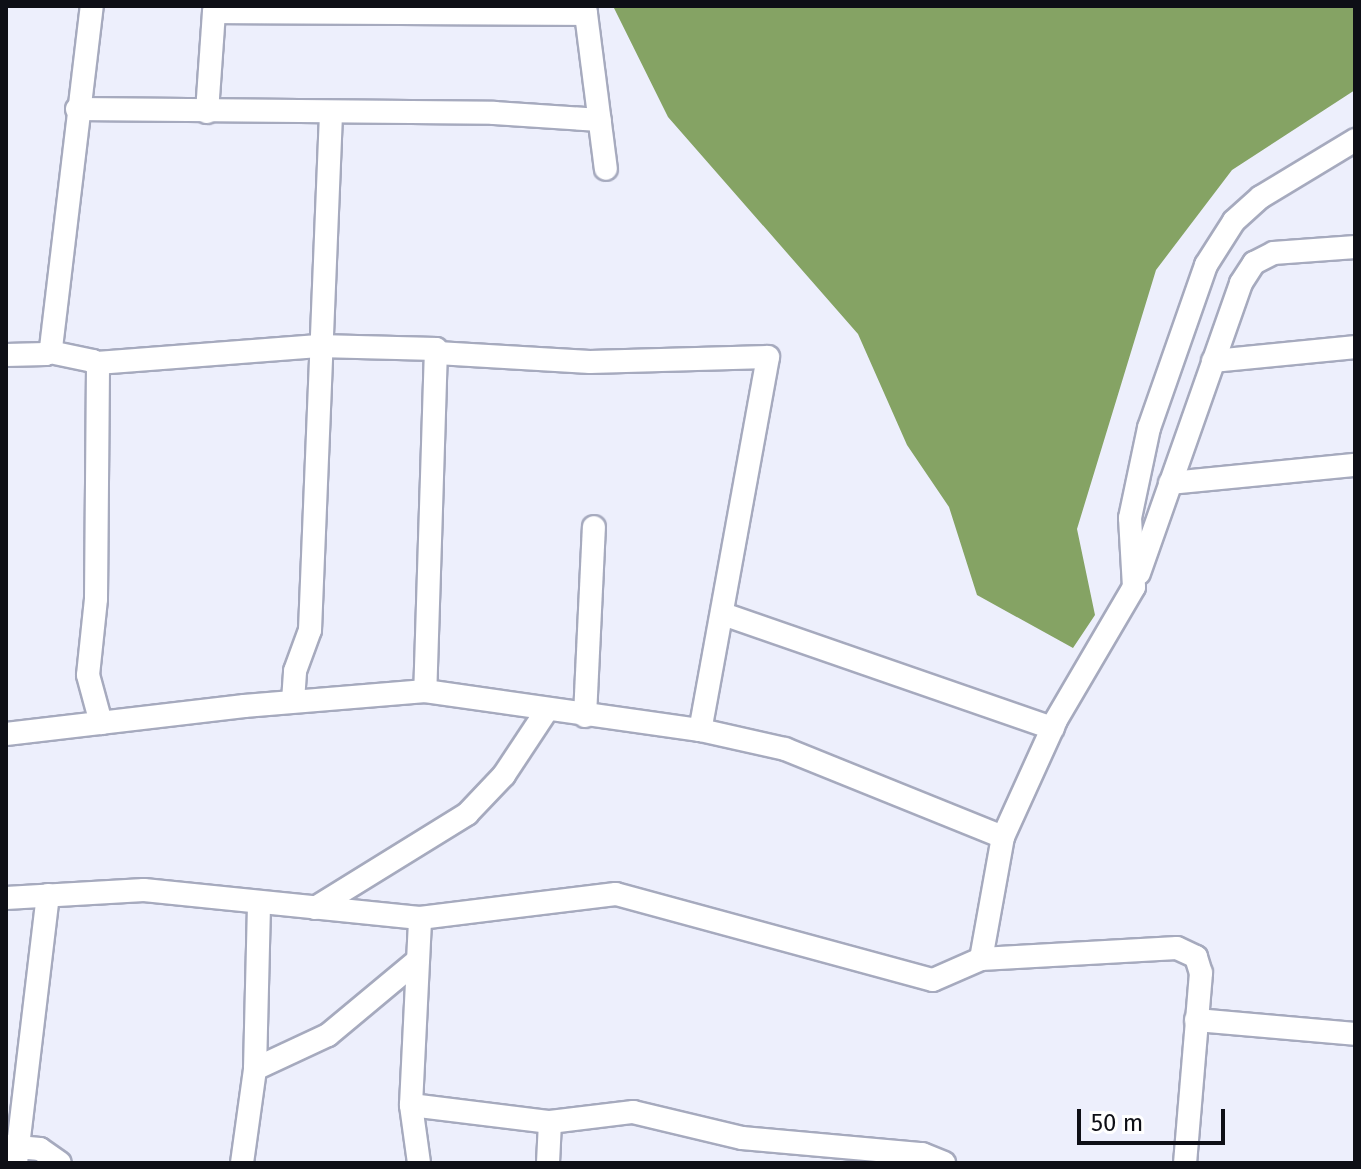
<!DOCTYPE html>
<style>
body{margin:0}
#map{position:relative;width:1361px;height:1169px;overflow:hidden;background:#edeffc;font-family:"Fira Sans",sans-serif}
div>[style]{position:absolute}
.water>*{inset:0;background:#85a364}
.roads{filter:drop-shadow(2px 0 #a6aabe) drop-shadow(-2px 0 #a6aabe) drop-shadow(0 2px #a6aabe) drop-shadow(0 -2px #a6aabe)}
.minor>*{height:22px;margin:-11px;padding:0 11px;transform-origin:11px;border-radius:11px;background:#fff}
span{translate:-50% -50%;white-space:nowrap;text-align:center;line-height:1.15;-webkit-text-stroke:8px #fff;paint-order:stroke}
.frame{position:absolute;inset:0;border:8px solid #0e0f16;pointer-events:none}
.scale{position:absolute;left:1077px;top:1109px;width:148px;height:36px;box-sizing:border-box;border:4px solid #0e0f16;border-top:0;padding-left:10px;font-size:24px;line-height:28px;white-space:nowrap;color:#0e0f16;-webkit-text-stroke:6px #fff;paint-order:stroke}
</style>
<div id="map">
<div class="water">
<i style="clip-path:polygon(613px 6px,1355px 6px,1355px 90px,1232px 170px,1156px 270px,1077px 529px,1095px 615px,1073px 648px,977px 595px,949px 507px,907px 445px,858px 334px,668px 117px)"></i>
</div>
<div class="roads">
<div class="minor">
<i style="left:585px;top:6px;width:164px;rotate:82.7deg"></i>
<i style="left:77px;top:109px;width:417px;rotate:0.5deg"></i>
<i style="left:494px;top:113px;width:106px;rotate:3.8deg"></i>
<i style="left:207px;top:112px;width:100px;rotate:-86deg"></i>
<i style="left:214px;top:12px;width:372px;rotate:0.3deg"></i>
<i style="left:50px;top:352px;width:44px;rotate:11.8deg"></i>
<i style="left:93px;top:361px;width:9px;rotate:54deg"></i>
<i style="left:98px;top:368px;width:231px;rotate:90.5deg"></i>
<i style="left:96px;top:599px;width:76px;rotate:96deg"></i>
<i style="left:88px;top:675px;width:50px;rotate:74.8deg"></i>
<i style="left:437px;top:353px;width:153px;rotate:3.4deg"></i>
<i style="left:590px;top:362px;width:178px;rotate:-1.6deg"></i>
<i style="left:768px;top:357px;width:379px;rotate:100.3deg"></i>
<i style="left:6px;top:355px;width:40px;rotate:-1.4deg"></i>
<i style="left:46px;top:354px;width:8px;rotate:-50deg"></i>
<i style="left:51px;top:348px;width:344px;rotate:-83.2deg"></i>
<i style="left:1213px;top:361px;width:143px;rotate:-5.6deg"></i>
<i style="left:97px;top:363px;width:222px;rotate:-4.4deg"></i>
<i style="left:318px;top:346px;width:118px;rotate:1.5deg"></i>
<i style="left:436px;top:349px;width:342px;rotate:91.8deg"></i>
<i style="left:1170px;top:483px;width:186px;rotate:-5.6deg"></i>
<i style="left:1139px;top:573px;width:307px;rotate:-70.6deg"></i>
<i style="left:1241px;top:283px;width:24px;rotate:-57deg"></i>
<i style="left:1254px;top:263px;width:22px;rotate:-27deg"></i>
<i style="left:1274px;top:253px;width:81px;rotate:-4.2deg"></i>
<i style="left:723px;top:614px;width:349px;rotate:19.1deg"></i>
<i style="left:293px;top:701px;width:30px;rotate:-86deg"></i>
<i style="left:295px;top:671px;width:44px;rotate:-69.9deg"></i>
<i style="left:310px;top:630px;width:516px;rotate:-87.67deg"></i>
<i style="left:585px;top:716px;width:189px;rotate:-87.3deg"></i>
<i style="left:6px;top:734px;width:240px;rotate:-6.7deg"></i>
<i style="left:244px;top:706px;width:182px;rotate:-4.7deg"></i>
<i style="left:425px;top:691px;width:278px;rotate:8.1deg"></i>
<i style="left:700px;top:730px;width:87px;rotate:12.6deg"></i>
<i style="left:785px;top:749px;width:235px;rotate:22deg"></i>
<i style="left:6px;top:898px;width:138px;rotate:-3.3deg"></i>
<i style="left:144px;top:890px;width:277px;rotate:5.8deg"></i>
<i style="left:420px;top:918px;width:197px;rotate:-7deg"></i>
<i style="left:616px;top:894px;width:328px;rotate:15.2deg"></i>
<i style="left:933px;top:980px;width:52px;rotate:-23.6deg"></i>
<i style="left:981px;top:959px;width:196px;rotate:-3.2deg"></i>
<i style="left:1177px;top:948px;width:21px;rotate:25deg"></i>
<i style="left:1196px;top:957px;width:17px;rotate:73deg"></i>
<i style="left:1201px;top:973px;width:191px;rotate:94.8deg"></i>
<i style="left:315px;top:908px;width:179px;rotate:-31.7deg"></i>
<i style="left:467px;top:814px;width:54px;rotate:-46.5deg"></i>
<i style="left:504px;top:775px;width:78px;rotate:-56.5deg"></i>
<i style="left:981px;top:959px;width:124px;rotate:-79.8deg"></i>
<i style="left:1003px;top:837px;width:128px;rotate:-65.6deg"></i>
<i style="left:1056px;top:720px;width:154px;rotate:-59.6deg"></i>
<i style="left:1134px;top:587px;width:69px;rotate:-93.3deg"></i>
<i style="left:1130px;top:518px;width:92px;rotate:-78.1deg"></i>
<i style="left:1149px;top:428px;width:173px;rotate:-70.7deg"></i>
<i style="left:1206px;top:265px;width:52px;rotate:-57.5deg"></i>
<i style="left:1234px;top:221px;width:36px;rotate:-42deg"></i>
<i style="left:1261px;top:197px;width:110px;rotate:-31.2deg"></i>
<i style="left:1196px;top:1020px;width:160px;rotate:5deg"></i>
<i style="left:255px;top:1069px;width:167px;rotate:-88.6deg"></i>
<i style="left:411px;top:1105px;width:140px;rotate:7deg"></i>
<i style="left:550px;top:1122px;width:84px;rotate:-6.9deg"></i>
<i style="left:633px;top:1112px;width:112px;rotate:13.4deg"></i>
<i style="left:742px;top:1138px;width:181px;rotate:5.1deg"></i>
<i style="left:922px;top:1154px;width:24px;rotate:22deg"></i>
<i style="left:6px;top:1146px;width:34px;rotate:5deg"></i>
<i style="left:40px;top:1149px;width:24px;rotate:35deg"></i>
<i style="left:16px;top:1163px;width:270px;rotate:-83.2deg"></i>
<i style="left:242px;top:1163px;width:95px;rotate:-82.1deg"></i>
<i style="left:255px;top:1069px;width:81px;rotate:-25deg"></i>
<i style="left:328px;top:1035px;width:117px;rotate:-39.8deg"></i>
<i style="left:419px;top:1163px;width:59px;rotate:-97.9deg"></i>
<i style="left:411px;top:1105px;width:187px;rotate:-87.2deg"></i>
<i style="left:548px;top:1163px;width:41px;rotate:-87.2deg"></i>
</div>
</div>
<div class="frame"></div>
<div class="scale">50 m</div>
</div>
